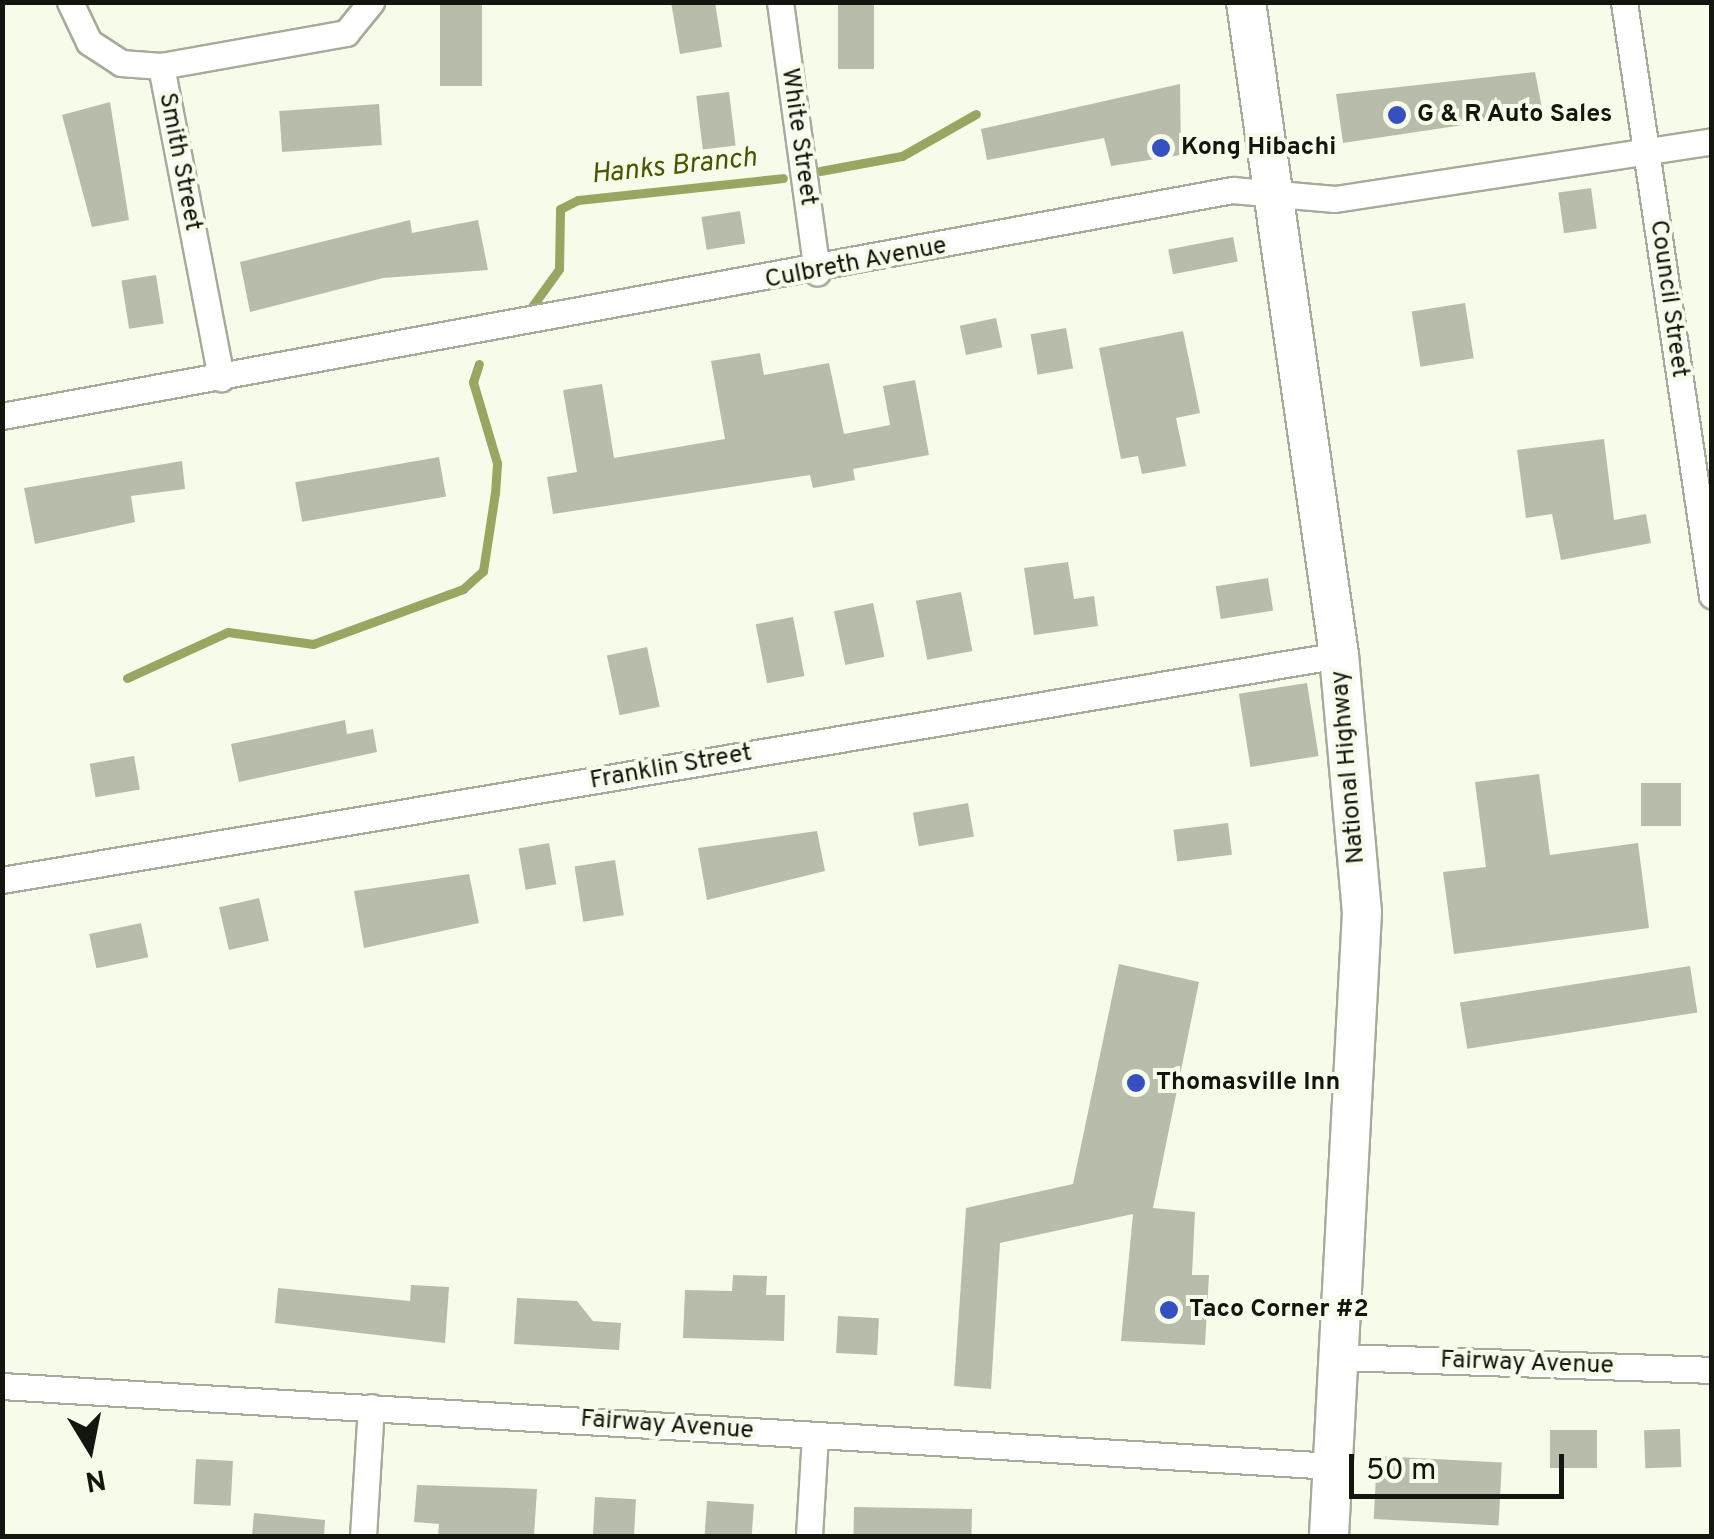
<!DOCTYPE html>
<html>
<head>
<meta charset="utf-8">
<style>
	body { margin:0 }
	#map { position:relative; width:1714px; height:1539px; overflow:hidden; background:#f7fbe9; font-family:Overpass,sans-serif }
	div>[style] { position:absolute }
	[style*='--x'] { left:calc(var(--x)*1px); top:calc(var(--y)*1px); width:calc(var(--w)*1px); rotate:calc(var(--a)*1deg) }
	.stream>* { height:9px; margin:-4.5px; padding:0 4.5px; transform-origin:4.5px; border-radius:4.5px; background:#98a661 }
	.building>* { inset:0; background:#b8bdab; transform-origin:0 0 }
	.roads { filter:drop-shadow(2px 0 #a7ab9a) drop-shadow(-2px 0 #a7ab9a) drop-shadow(0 2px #a7ab9a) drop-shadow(0 -2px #a7ab9a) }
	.street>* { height:25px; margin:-12.5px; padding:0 12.5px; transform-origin:12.5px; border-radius:12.5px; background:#fff }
	.secondary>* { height:38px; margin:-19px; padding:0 19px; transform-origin:19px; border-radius:19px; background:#fff }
	.dots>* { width:28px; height:28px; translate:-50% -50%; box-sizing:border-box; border:5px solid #f7fbe9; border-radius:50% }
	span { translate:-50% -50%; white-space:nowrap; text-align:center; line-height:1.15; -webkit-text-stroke:8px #f7fbe9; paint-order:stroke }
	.poi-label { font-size:25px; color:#13150f; font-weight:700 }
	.left { translate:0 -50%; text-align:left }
	.street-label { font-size:25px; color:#13150f }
	.water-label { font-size:28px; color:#495500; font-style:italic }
	.frame { position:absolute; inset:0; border:5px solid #13150f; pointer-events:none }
	.north { position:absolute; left:40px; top:1399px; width:100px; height:100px; -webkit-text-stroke:8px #f7fbe9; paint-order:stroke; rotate:170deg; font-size:28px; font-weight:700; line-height:40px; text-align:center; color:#13150f }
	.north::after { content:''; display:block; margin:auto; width:35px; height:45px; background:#13150f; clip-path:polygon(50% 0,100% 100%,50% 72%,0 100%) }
	.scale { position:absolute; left:1349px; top:1454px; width:215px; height:45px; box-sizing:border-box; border:5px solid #13150f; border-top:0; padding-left:12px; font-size:30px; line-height:35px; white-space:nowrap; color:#13150f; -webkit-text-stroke:8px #f7fbe9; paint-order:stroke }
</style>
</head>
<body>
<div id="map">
	<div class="stream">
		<div style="--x:820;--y:171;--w:83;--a:-10.4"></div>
		<div style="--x:902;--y:156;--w:85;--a:-29.6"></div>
		<div style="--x:531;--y:308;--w:48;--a:-54.3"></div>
		<div style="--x:559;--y:269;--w:60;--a:-89"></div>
		<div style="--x:560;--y:209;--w:20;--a:-27"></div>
		<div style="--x:578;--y:200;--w:206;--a:-6.1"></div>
		<div style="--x:127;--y:678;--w:111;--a:-24.5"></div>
		<div style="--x:228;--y:632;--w:86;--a:8"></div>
		<div style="--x:313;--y:644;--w:160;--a:-20.1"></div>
		<div style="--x:463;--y:589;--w:27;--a:-42"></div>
		<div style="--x:483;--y:571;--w:79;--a:-81.3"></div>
		<div style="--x:495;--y:493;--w:30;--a:-86"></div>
		<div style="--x:497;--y:463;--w:84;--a:-106.5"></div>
		<div style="--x:473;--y:382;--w:19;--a:-72"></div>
	</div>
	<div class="building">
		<div style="left:440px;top:2px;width:42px;height:84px"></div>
		<div style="clip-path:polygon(671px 2px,715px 2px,722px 47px,680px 54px)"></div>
		<div style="left:838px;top:2px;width:36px;height:67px"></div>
		<div style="clip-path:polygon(1535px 72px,1543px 113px,1343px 143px,1336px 94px)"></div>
		<div style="clip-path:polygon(1180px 84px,1181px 155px,1111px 166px,1104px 138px,987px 160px,981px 129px)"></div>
		<div style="left:729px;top:92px;width:54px;height:33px;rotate:83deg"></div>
		<div style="clip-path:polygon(110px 102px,129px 220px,92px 227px,62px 115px)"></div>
		<div style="left:379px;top:104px;width:41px;height:100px;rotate:86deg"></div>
		<div style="left:1591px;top:188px;width:41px;height:33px;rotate:82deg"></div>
		<div style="left:740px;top:211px;width:33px;height:39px;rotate:81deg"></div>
		<div style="clip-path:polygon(410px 220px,412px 233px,478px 220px,488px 270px,383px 278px,250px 312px,240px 262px)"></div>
		<div style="left:1233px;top:237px;width:25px;height:66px;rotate:79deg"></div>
		<div style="left:156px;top:275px;width:49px;height:35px;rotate:81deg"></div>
		<div style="left:1465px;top:303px;width:56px;height:54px;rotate:81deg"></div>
		<div style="left:996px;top:318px;width:30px;height:37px;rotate:78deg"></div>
		<div style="left:1066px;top:328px;width:41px;height:36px;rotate:80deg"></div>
		<div style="clip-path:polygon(1183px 331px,1200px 413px,1176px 418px,1186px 466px,1142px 474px,1138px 456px,1121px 459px,1099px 348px)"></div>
		<div style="clip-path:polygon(760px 353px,764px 375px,829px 363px,844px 434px,890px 425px,883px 386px,915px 380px,929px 455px,853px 469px,855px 480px,813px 488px,810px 475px,553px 514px,547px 477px,577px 472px,563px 390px,602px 384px,614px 458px,725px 439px,711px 361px)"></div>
		<div style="clip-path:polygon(1604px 439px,1614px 520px,1646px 514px,1651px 543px,1561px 560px,1552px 514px,1526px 518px,1517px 450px)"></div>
		<div style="left:439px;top:457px;width:40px;height:146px;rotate:80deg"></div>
		<div style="clip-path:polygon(182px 461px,185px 489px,131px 496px,135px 522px,35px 544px,24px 488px)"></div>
		<div style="clip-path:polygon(1068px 562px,1074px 599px,1094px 596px,1098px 626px,1034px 635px,1024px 568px)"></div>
		<div style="left:1268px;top:578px;width:33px;height:53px;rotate:81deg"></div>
		<div style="left:961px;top:592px;width:60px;height:46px;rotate:79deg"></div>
		<div style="left:873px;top:603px;width:55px;height:40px;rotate:78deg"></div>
		<div style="left:793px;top:617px;width:60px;height:38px;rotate:79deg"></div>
		<div style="left:647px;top:647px;width:61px;height:41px;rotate:78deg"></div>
		<div style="left:1307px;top:683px;width:74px;height:69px;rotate:81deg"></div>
		<div style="clip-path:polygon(345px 720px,347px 734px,373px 729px,377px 752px,239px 782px,231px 744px)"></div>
		<div style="left:134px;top:756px;width:34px;height:45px;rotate:80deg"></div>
		<div style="clip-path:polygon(1539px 774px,1550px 855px,1638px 843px,1649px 928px,1454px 954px,1443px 872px,1486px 867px,1475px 782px)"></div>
		<div style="left:1641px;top:783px;width:40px;height:43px"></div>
		<div style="left:968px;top:803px;width:34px;height:56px;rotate:80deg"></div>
		<div style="left:1228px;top:823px;width:32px;height:55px;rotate:83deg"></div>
		<div style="clip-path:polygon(817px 831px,825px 871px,707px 900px,698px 848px)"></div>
		<div style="left:549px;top:843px;width:42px;height:31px;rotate:80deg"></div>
		<div style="left:615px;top:860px;width:56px;height:41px;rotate:81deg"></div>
		<div style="clip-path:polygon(469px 874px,479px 923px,364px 948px,354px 891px)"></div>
		<div style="left:259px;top:898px;width:44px;height:41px;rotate:77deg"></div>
		<div style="left:141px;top:923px;width:35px;height:53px;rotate:78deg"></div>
		<div style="clip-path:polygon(1119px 964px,1199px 982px,1153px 1208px,1195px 1212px,1192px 1275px,1209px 1275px,1205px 1345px,1121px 1341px,1133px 1214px,1000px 1243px,991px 1389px,954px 1386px,966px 1208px,1073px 1184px)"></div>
		<div style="left:1690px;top:966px;width:47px;height:233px;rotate:81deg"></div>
		<div style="clip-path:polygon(733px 1275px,767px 1276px,766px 1295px,785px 1295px,784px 1341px,683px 1338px,685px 1290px,732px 1291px)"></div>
		<div style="clip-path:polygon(411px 1285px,449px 1287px,445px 1343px,275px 1323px,278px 1288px,410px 1301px)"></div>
		<div style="clip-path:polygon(517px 1298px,577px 1301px,593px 1321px,621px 1323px,619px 1350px,514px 1344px)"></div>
		<div style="left:838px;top:1316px;width:41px;height:37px;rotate:3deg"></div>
		<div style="left:1680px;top:1429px;width:38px;height:36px;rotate:88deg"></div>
		<div style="left:1550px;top:1430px;width:47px;height:38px"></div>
		<div style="left:1377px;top:1456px;width:125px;height:63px;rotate:3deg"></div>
		<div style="left:196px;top:1459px;width:37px;height:45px;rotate:3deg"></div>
		<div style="clip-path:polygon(417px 1485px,537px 1489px,534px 1536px,438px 1536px,439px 1524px,414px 1522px)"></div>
		<div style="left:595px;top:1497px;width:41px;height:39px;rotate:3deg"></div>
		<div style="left:707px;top:1501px;width:47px;height:35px;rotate:4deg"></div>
		<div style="left:854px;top:1507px;width:118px;height:29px;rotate:1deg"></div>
		<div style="clip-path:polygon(254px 1513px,325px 1520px,324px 1536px,252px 1536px)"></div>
	</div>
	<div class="roads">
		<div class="street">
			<div style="--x:70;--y:2;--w:44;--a:64.6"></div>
			<div style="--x:89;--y:42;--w:38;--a:33"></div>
			<div style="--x:121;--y:63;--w:40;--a:4.3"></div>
			<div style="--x:161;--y:66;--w:188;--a:-10.1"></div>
			<div style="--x:346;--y:33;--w:40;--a:-51"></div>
			<div style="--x:780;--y:2;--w:273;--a:82.2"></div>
			<div style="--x:1624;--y:2;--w:600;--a:81.57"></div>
			<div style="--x:161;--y:66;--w:318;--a:79.1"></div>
			<div style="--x:2;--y:416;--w:1251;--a:-10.41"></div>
			<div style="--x:1232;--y:190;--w:103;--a:5"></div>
			<div style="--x:1335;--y:199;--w:381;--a:-8.7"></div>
			<div style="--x:2;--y:880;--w:1356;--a:-9.55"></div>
			<div style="--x:1342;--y:1357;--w:370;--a:2"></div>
			<div style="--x:2;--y:1386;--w:1332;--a:3.44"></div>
			<div style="--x:363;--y:1536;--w:129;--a:-86.5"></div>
			<div style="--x:809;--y:1536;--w:101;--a:-86.6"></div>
		</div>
		<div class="secondary">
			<div style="--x:1246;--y:2;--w:660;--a:81.89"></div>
			<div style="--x:1339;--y:655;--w:258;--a:84.9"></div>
			<div style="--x:1362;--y:912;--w:625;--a:93.03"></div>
		</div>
	</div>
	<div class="dots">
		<div style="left:1397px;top:115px;background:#3650c2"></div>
		<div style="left:1161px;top:148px;background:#3650c2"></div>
		<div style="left:1136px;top:1083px;background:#3650c2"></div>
		<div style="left:1169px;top:1310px;background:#3650c2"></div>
	</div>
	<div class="poi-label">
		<span class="left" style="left:1417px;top:115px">G &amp; R Auto Sales</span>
		<span class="left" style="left:1181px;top:148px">Kong Hibachi</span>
		<span class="left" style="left:1156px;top:1083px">Thomasville Inn</span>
		<span class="left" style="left:1189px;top:1310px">Taco Corner #2</span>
	</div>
	<div class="street-label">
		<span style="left:798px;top:137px;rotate:82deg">White Street</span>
		<span style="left:179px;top:162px;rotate:79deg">Smith Street</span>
		<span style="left:856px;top:264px;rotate:-11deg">Culbreth Avenue</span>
		<span style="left:1668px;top:299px;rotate:82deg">Council Street</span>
		<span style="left:1349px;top:767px;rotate:-95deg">National Highway</span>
		<span style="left:671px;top:768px;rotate:-10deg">Franklin Street</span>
		<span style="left:1527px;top:1364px;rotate:2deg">Fairway Avenue</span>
		<span style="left:667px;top:1426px;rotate:4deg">Fairway Avenue</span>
	</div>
	<div class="water-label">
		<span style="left:674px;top:167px;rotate:-6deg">Hanks Branch</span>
	</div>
	<div class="frame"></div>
	<div class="north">N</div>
	<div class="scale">50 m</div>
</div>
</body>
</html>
